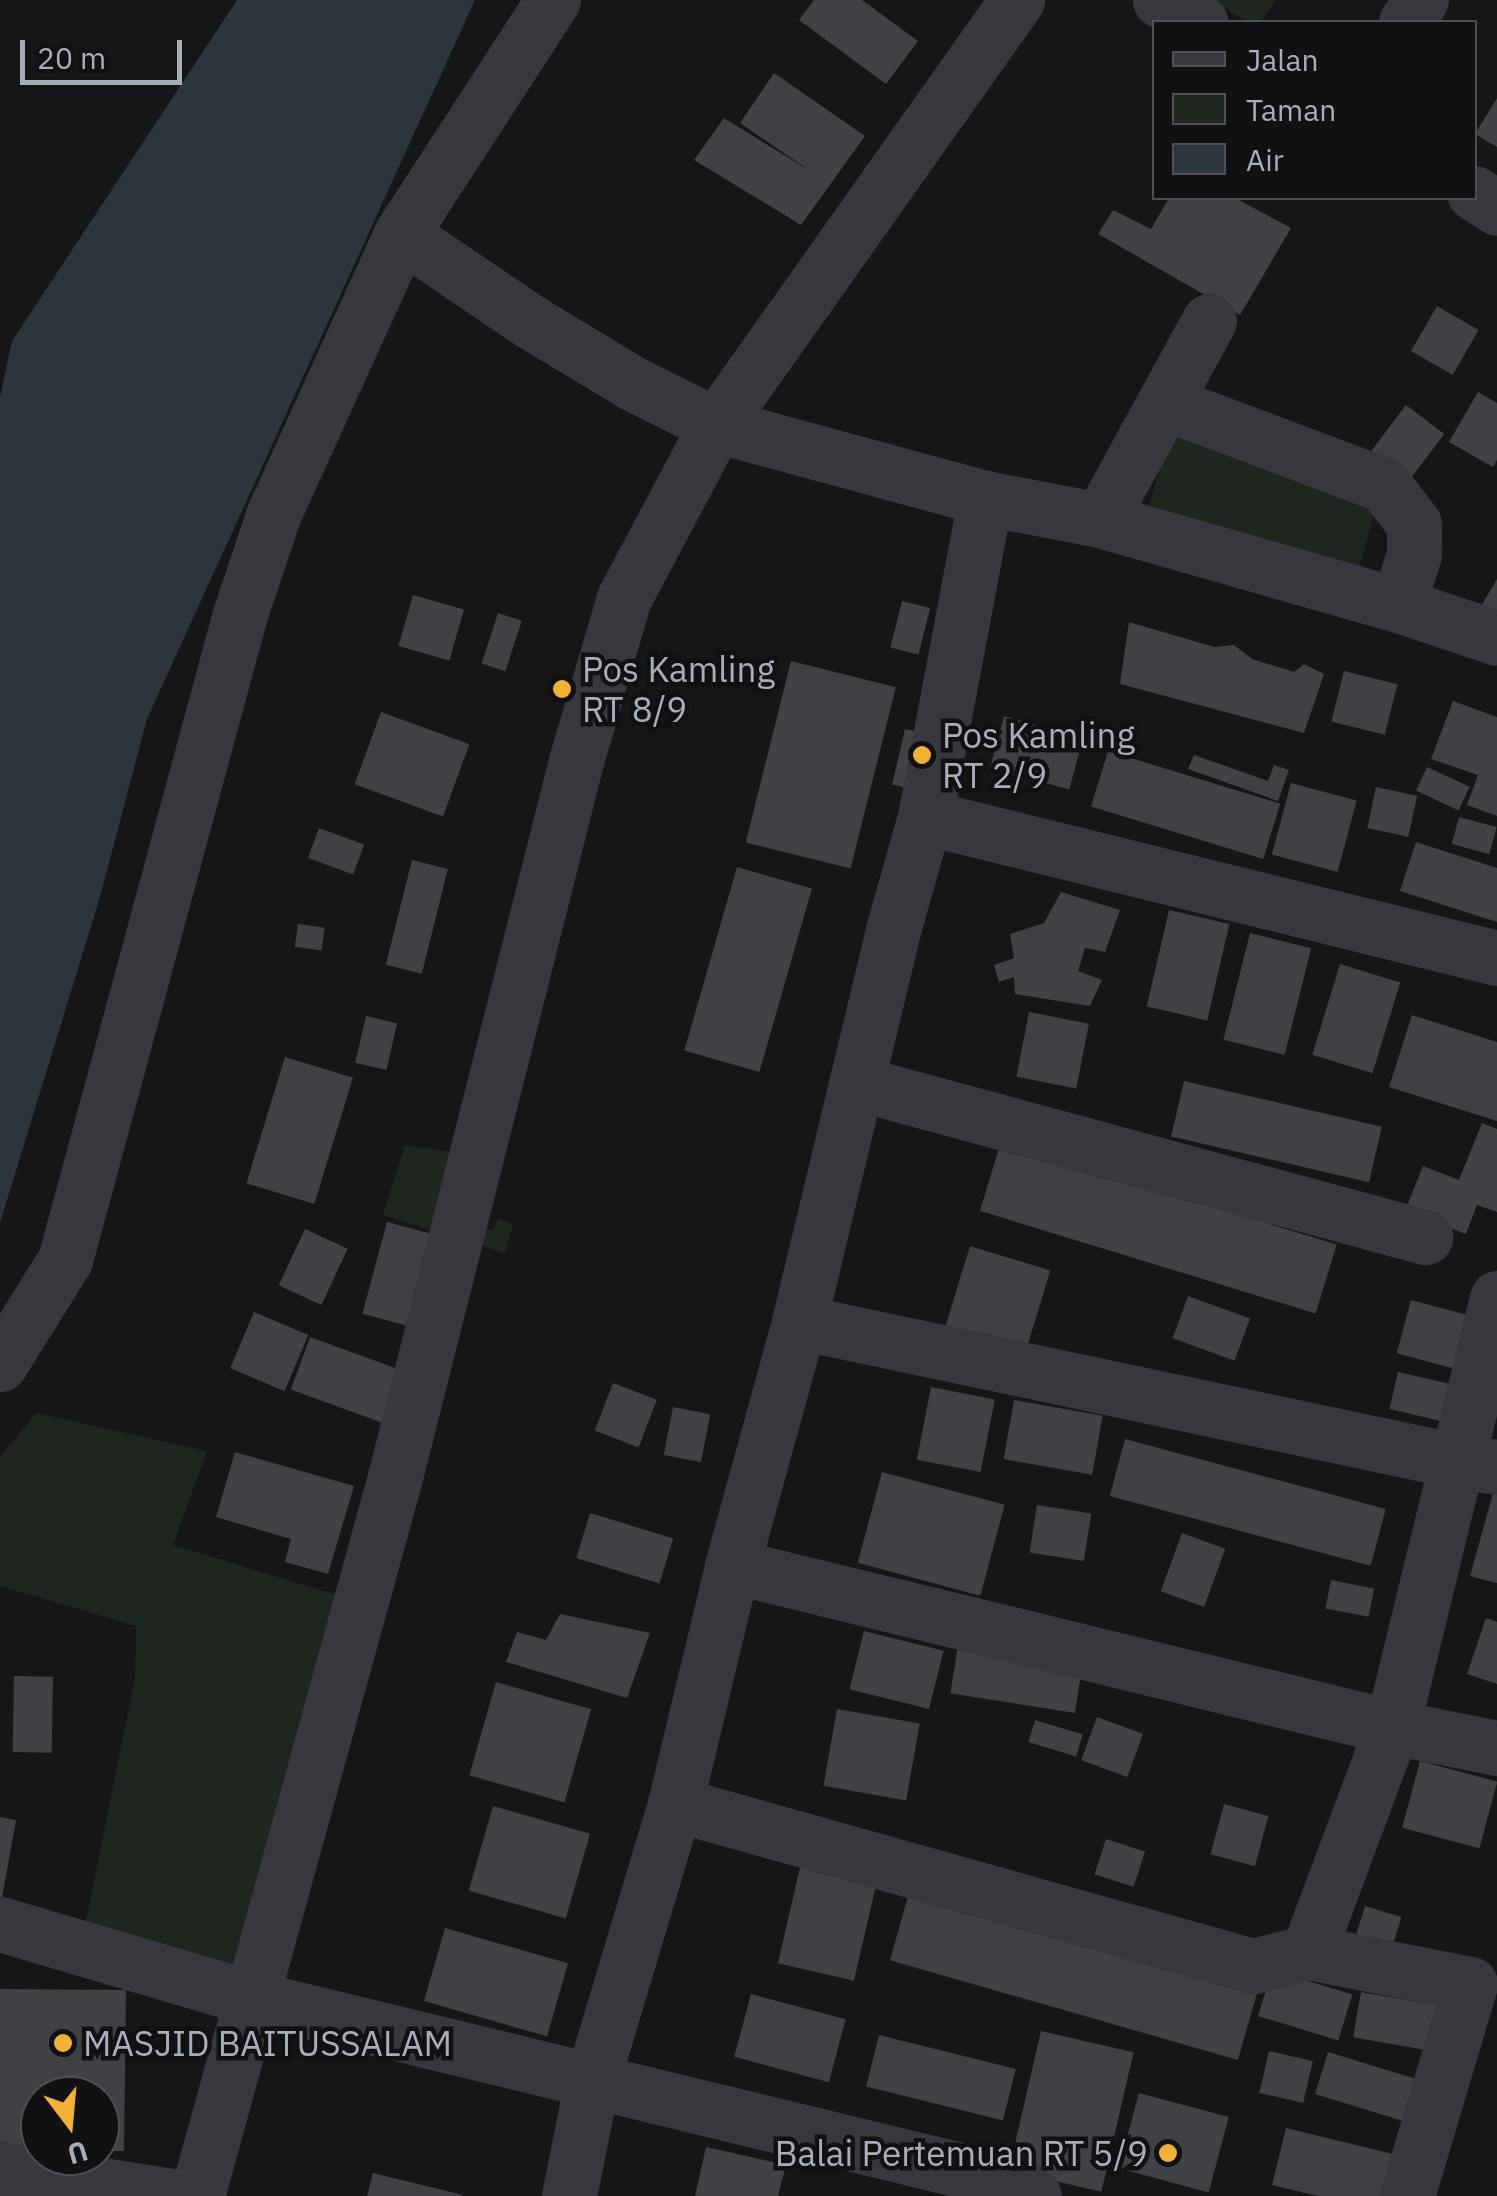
<!DOCTYPE html>
<html>
<head>
<meta charset="utf-8">
<style>
	body { margin:0 }
	#map { position:relative; width:1497px; height:2196px; overflow:hidden; background:#161618; font-family:"IBM Plex Sans",sans-serif }
	div>[style] { position:absolute }
	[style*='--x'] { left:calc(var(--x)*1px); top:calc(var(--y)*1px); width:calc(var(--w)*1px); rotate:calc(var(--a)*1deg) }
	.green>* { inset:0; background:#1e261f; transform-origin:0 0 }
	.water>* { inset:0; background:#2c353c }
	.building>* { inset:0; background:#404145; transform-origin:0 0 }
	.minor>* { height:55px; margin:-27.5px; padding:0 27.5px; transform-origin:27.5px; border-radius:27.5px; background:#37383d }
	.dots>* { width:28px; height:28px; translate:-50% -50%; box-sizing:border-box; border:5px solid #111113; border-radius:50% }
	span { translate:-50% -50%; white-space:nowrap; text-align:center; line-height:1.15; -webkit-text-stroke:9px #111113; paint-order:stroke }
	.poi-label { font-size:35px; color:#a8adb8 }
	.left { translate:0 -50%; text-align:left }
	.right { translate:-100% -50%; text-align:right }
	.legend { position:absolute; left:1152px; top:20px; width:325px; height:180px; box-sizing:border-box; background:#111113; border:2px solid #4d4f55; margin:0; padding:12px 18px; list-style:none; font-size:30px; color:#a8adb8 }
	.legend li { display:flex; align-items:center; gap:20px; height:50px }
	.legend b { width:50px; border:2px solid #4d4f55 }
	.north { position:absolute; left:20px; top:2076px; width:100px; height:100px; box-sizing:border-box; background:#111113; border:2px solid #4d4f55; border-radius:50%; rotate:164deg; font-size:28px; font-weight:700; line-height:40px; text-align:center; color:#a8adb8 }
	.north::after { content:''; display:block; margin:auto; width:35px; height:45px; background:#f2b134; clip-path:polygon(50% 0,100% 100%,50% 72%,0 100%) }
	.scale { position:absolute; left:20px; top:40px; width:162px; height:45px; box-sizing:border-box; border:5px solid #a8adb8; border-top:0; padding-left:12px; font-size:30px; line-height:35px; white-space:nowrap; color:#a8adb8; -webkit-text-stroke:8px #111113; paint-order:stroke }
</style>
</head>
<body>
<div id="map">
	<div class="green">
		<div style="clip-path:polygon(1209px 0,1276px 0,1260px 22px,1249px 22px)"></div>
		<div style="left:1171px;top:429px;width:219px;height:85px;rotate:16deg"></div>
		<div style="clip-path:polygon(405px 1145px,470px 1155px,480px 1229px,493px 1230px,498px 1218px,513px 1225px,505px 1253px,383px 1215px)"></div>
		<div style="clip-path:polygon(36px 1413px,207px 1451px,173px 1545px,356px 1601px,248px 2005px,82px 1941px,135px 1679px,136px 1626px,0 1586px,0 1457px)"></div>
	</div>
	<div class="water">
		<div style="clip-path:polygon(237px 0,475px 0,147px 719px,100px 897px,0 1223px,0 397px,12px 341px)"></div>
	</div>
	<div class="building">
		<div style="clip-path:polygon(814px 0,862px 0,918px 41px,886px 84px,799px 20px)"></div>
		<div style="clip-path:polygon(774px 73px,865px 136px,801px 225px,694px 160px,724px 118px,810px 171px,740px 123px)"></div>
		<div style="clip-path:polygon(1497px 98px,1497px 147px,1475px 134px)"></div>
		<div style="clip-path:polygon(1169px 198px,1235px 198px,1291px 228px,1240px 315px,1098px 234px,1113px 210px,1151px 229px)"></div>
		<div style="left:1437px;top:306px;width:48px;height:52px;rotate:30deg"></div>
		<div style="clip-path:polygon(1478px 392px,1497px 403px,1497px 460px,1493px 467px,1449px 442px)"></div>
		<div style="left:1406px;top:405px;width:48px;height:61px;rotate:37deg"></div>
		<div style="clip-path:polygon(1497px 579px,1497px 631px,1471px 623px)"></div>
		<div style="left:413px;top:595px;width:53px;height:53px;rotate:16deg"></div>
		<div style="left:902px;top:601px;width:29px;height:48px;rotate:14deg"></div>
		<div style="left:498px;top:613px;width:25px;height:53px;rotate:18deg"></div>
		<div style="clip-path:polygon(1129px 622px,1214px 647px,1234px 645px,1252px 659px,1294px 672px,1304px 664px,1324px 674px,1304px 733px,1120px 684px)"></div>
		<div style="left:791px;top:661px;width:108px;height:187px;rotate:14deg"></div>
		<div style="left:1344px;top:671px;width:55px;height:52px;rotate:14deg"></div>
		<div style="clip-path:polygon(1453px 701px,1497px 717px,1497px 816px,1467px 805px,1478px 775px,1431px 759px)"></div>
		<div style="left:381px;top:712px;width:94px;height:77px;rotate:20deg"></div>
		<div style="left:1004px;top:716px;width:82px;height:54px;rotate:15deg"></div>
		<div style="left:905px;top:729px;width:31px;height:57px;rotate:13deg"></div>
		<div style="left:1108px;top:751px;width:180px;height:58px;rotate:17deg"></div>
		<div style="clip-path:polygon(1194px 755px,1268px 781px,1274px 765px,1289px 770px,1278px 801px,1188px 769px)"></div>
		<div style="left:1427px;top:767px;width:47px;height:26px;rotate:25deg"></div>
		<div style="left:1291px;top:783px;width:68px;height:74px;rotate:15deg"></div>
		<div style="left:1376px;top:787px;width:42px;height:42px;rotate:12deg"></div>
		<div style="left:1459px;top:817px;width:39px;height:28px;rotate:15deg"></div>
		<div style="left:319px;top:828px;width:48px;height:32px;rotate:20deg"></div>
		<div style="clip-path:polygon(1416px 842px,1497px 868px,1497px 922px,1400px 891px)"></div>
		<div style="left:412px;top:860px;width:37px;height:108px;rotate:14deg"></div>
		<div style="left:737px;top:867px;width:78px;height:191px;rotate:16deg"></div>
		<div style="clip-path:polygon(1061px 892px,1120px 910px,1105px 952px,1085px 948px,1078px 971px,1102px 980px,1090px 1006px,1015px 994px,1014px 977px,999px 982px,994px 965px,1014px 958px,1010px 934px,1044px 923px)"></div>
		<div style="left:1169px;top:910px;width:62px;height:99px;rotate:13deg"></div>
		<div style="left:298px;top:924px;width:27px;height:23px;rotate:8deg"></div>
		<div style="left:1250px;top:933px;width:63px;height:110px;rotate:14deg"></div>
		<div style="left:1340px;top:964px;width:63px;height:95px;rotate:17deg"></div>
		<div style="left:1029px;top:1012px;width:61px;height:66px;rotate:11deg"></div>
		<div style="clip-path:polygon(1412px 1015px,1497px 1042px,1497px 1121px,1389px 1087px)"></div>
		<div style="left:366px;top:1016px;width:32px;height:48px;rotate:13deg"></div>
		<div style="left:285px;top:1057px;width:71px;height:132px;rotate:17deg"></div>
		<div style="left:1184px;top:1081px;width:203px;height:57px;rotate:13deg"></div>
		<div style="clip-path:polygon(1482px 1123px,1497px 1129px,1497px 1212px,1477px 1205px,1466px 1234px,1405px 1211px,1423px 1166px,1459px 1180px)"></div>
		<div style="left:1001px;top:1142px;width:351px;height:72px;rotate:17deg"></div>
		<div style="left:387px;top:1222px;width:67px;height:95px;rotate:15deg"></div>
		<div style="left:305px;top:1229px;width:47px;height:62px;rotate:25deg"></div>
		<div style="left:970px;top:1246px;width:84px;height:84px;rotate:17deg"></div>
		<div style="left:1188px;top:1296px;width:66px;height:45px;rotate:20deg"></div>
		<div style="left:1411px;top:1300px;width:61px;height:55px;rotate:15deg"></div>
		<div style="left:254px;top:1312px;width:59px;height:61px;rotate:23deg"></div>
		<div style="left:310px;top:1337px;width:114px;height:56px;rotate:20deg"></div>
		<div style="left:1398px;top:1372px;width:65px;height:38px;rotate:13deg"></div>
		<div style="left:613px;top:1383px;width:47px;height:51px;rotate:21deg"></div>
		<div style="left:931px;top:1387px;width:65px;height:74px;rotate:11deg"></div>
		<div style="left:1014px;top:1400px;width:90px;height:60px;rotate:10deg"></div>
		<div style="left:673px;top:1407px;width:38px;height:49px;rotate:11deg"></div>
		<div style="left:1125px;top:1439px;width:270px;height:59px;rotate:15deg"></div>
		<div style="clip-path:polygon(235px 1452px,354px 1486px,328px 1574px,285px 1562px,291px 1539px,216px 1517px)"></div>
		<div style="left:882px;top:1472px;width:127px;height:94px;rotate:15deg"></div>
		<div style="clip-path:polygon(1497px 1479px,1497px 1583px,1470px 1576px)"></div>
		<div style="left:1037px;top:1505px;width:55px;height:48px;rotate:9deg"></div>
		<div style="left:590px;top:1513px;width:87px;height:47px;rotate:17deg"></div>
		<div style="left:1182px;top:1533px;width:46px;height:62px;rotate:20deg"></div>
		<div style="left:1331px;top:1580px;width:44px;height:29px;rotate:11deg"></div>
		<div style="clip-path:polygon(560px 1614px,650px 1633px,627px 1698px,506px 1662px,517px 1632px,546px 1640px)"></div>
		<div style="clip-path:polygon(1486px 1618px,1497px 1622px,1497px 1684px,1467px 1674px)"></div>
		<div style="left:864px;top:1631px;width:82px;height:60px;rotate:14deg"></div>
		<div style="left:959px;top:1639px;width:126px;height:55px;rotate:9deg"></div>
		<div style="left:14px;top:1676px;width:39px;height:76px;rotate:1deg"></div>
		<div style="left:496px;top:1682px;width:99px;height:97px;rotate:16deg"></div>
		<div style="left:837px;top:1709px;width:84px;height:78px;rotate:10deg"></div>
		<div style="left:1097px;top:1717px;width:49px;height:46px;rotate:20deg"></div>
		<div style="left:1035px;top:1720px;width:50px;height:23px;rotate:17deg"></div>
		<div style="left:1420px;top:1761px;width:80px;height:69px;rotate:15deg"></div>
		<div style="left:1224px;top:1804px;width:46px;height:52px;rotate:15deg"></div>
		<div style="left:493px;top:1806px;width:101px;height:88px;rotate:16deg"></div>
		<div style="clip-path:polygon(0 1817px,16px 1820px,2px 1898px,0 1898px)"></div>
		<div style="left:1106px;top:1839px;width:41px;height:37px;rotate:18deg"></div>
		<div style="left:802px;top:1859px;width:78px;height:107px;rotate:13deg"></div>
		<div style="left:910px;top:1890px;width:362px;height:73px;rotate:16deg"></div>
		<div style="left:1365px;top:1906px;width:38px;height:43px;rotate:17deg"></div>
		<div style="left:445px;top:1928px;width:128px;height:76px;rotate:16deg"></div>
		<div style="left:1272px;top:1970px;width:84px;height:48px;rotate:17deg"></div>
		<div style="clip-path:polygon(0 1989px,126px 1990px,124px 2151px,100px 2151px,100px 2096px,40px 2096px,40px 2151px,0 2150px)"></div>
		<div style="left:1361px;top:1992px;width:88px;height:46px;rotate:10deg"></div>
		<div style="left:751px;top:1994px;width:98px;height:65px;rotate:15deg"></div>
		<div style="left:1041px;top:2031px;width:95px;height:143px;rotate:13deg"></div>
		<div style="left:879px;top:2035px;width:141px;height:53px;rotate:14deg"></div>
		<div style="left:1269px;top:2051px;width:45px;height:43px;rotate:13deg"></div>
		<div style="left:1328px;top:2052px;width:104px;height:44px;rotate:17deg"></div>
		<div style="left:1139px;top:2093px;width:93px;height:78px;rotate:15deg"></div>
		<div style="clip-path:polygon(1286px 2128px,1397px 2155px,1387px 2196px,1318px 2196px,1272px 2185px)"></div>
		<div style="clip-path:polygon(706px 2147px,786px 2165px,778px 2196px,695px 2196px)"></div>
		<div style="clip-path:polygon(373px 2173px,463px 2195px,462px 2196px,367px 2196px)"></div>
	</div>
	<div class="minor">
		<div style="--x:553;--y:0;--w:279;--a:123"></div>
		<div style="--x:401;--y:234;--w:157;--a:34.1"></div>
		<div style="--x:531;--y:322;--w:118;--a:31.1"></div>
		<div style="--x:632;--y:383;--w:94;--a:26.6"></div>
		<div style="--x:716;--y:425;--w:279;--a:15.2"></div>
		<div style="--x:985;--y:498;--w:117;--a:10.8"></div>
		<div style="--x:1100;--y:520;--w:310;--a:15.9"></div>
		<div style="--x:1398;--y:605;--w:104;--a:18.4"></div>
		<div style="--x:1160;--y:0;--w:46;--a:28.8"></div>
		<div style="--x:1406;--y:22;--w:27;--a:-56"></div>
		<div style="--x:1474;--y:193;--w:27;--a:33"></div>
		<div style="--x:1166;--y:403;--w:233;--a:20.6"></div>
		<div style="--x:1384;--y:485;--w:49;--a:52.4"></div>
		<div style="--x:1414;--y:524;--w:30;--a:90"></div>
		<div style="--x:1414;--y:554;--w:53;--a:107.4"></div>
		<div style="--x:1100;--y:520;--w:227;--a:-61.3"></div>
		<div style="--x:925;--y:817;--w:589;--a:13.85"></div>
		<div style="--x:857;--y:1083;--w:589;--a:15.17"></div>
		<div style="--x:799;--y:1322;--w:673;--a:11.93"></div>
		<div style="--x:1457;--y:1461;--w:168;--a:-76.2"></div>
		<div style="--x:0;--y:1364;--w:123;--a:-58"></div>
		<div style="--x:65;--y:1260;--w:669;--a:-74.84"></div>
		<div style="--x:240;--y:614;--w:107;--a:-71.4"></div>
		<div style="--x:274;--y:513;--w:307;--a:-65.5"></div>
		<div style="--x:732;--y:1566;--w:679;--a:13.71"></div>
		<div style="--x:1392;--y:1727;--w:107;--a:11.3"></div>
		<div style="--x:675;--y:1804;--w:600;--a:15.66"></div>
		<div style="--x:1253;--y:1966;--w:57;--a:-14.3"></div>
		<div style="--x:0;--y:1924;--w:263;--a:16.4"></div>
		<div style="--x:252;--y:1998;--w:788;--a:13.65"></div>
		<div style="--x:1018;--y:2184;--w:20;--a:37"></div>
		<div style="--x:0;--y:2169;--w:174;--a:8.9"></div>
		<div style="--x:197;--y:2196;--w:746;--a:-74.6"></div>
		<div style="--x:395;--y:1477;--w:739;--a:-75.81"></div>
		<div style="--x:576;--y:761;--w:170;--a:-73.6"></div>
		<div style="--x:624;--y:598;--w:196;--a:-62"></div>
		<div style="--x:716;--y:425;--w:521;--a:-54.69"></div>
		<div style="--x:569;--y:2196;--w:117;--a:-78.7"></div>
		<div style="--x:592;--y:2081;--w:289;--a:-73.3"></div>
		<div style="--x:675;--y:1804;--w:245;--a:-76.5"></div>
		<div style="--x:732;--y:1566;--w:253;--a:-74.6"></div>
		<div style="--x:799;--y:1322;--w:403;--a:-76.5"></div>
		<div style="--x:893;--y:930;--w:117;--a:-74.2"></div>
		<div style="--x:925;--y:817;--w:325;--a:-79.3"></div>
		<div style="--x:1407;--y:2196;--w:221;--a:-73.4"></div>
		<div style="--x:1470;--y:1984;--w:165;--a:-168.8"></div>
		<div style="--x:1308;--y:1952;--w:240;--a:-69.5"></div>
		<div style="--x:1392;--y:1727;--w:274;--a:-76.3"></div>
		<div style="--x:1457;--y:1461;--w:40;--a:8.5"></div>
	</div>
	<div class="dots">
		<div style="left:562px;top:689px;background:#f2b134"></div>
		<div style="left:922px;top:755px;background:#f2b134"></div>
		<div style="left:63px;top:2043px;background:#f2b134"></div>
		<div style="left:1168px;top:2153px;background:#f2b134"></div>
	</div>
	<div class="poi-label">
		<span class="left" style="left:582px;top:689px">Pos Kamling<br>RT 8/9</span>
		<span class="left" style="left:942px;top:755px">Pos Kamling<br>RT 2/9</span>
		<span class="left" style="left:83px;top:2043px">MASJID BAITUSSALAM</span>
		<span class="right" style="left:1148px;top:2153px">Balai Pertemuan RT 5/9</span>
	</div>
	<ul class="legend">
	<li><b style="height:12px;background:#37383d"></b>Jalan</li>
	<li><b style="height:28px;background:#1e261f"></b>Taman</li>
	<li><b style="height:28px;background:#2c353c"></b>Air</li>
	</ul>
	<div class="north">U</div>
	<div class="scale">20 m</div>
</div>
</body>
</html>
